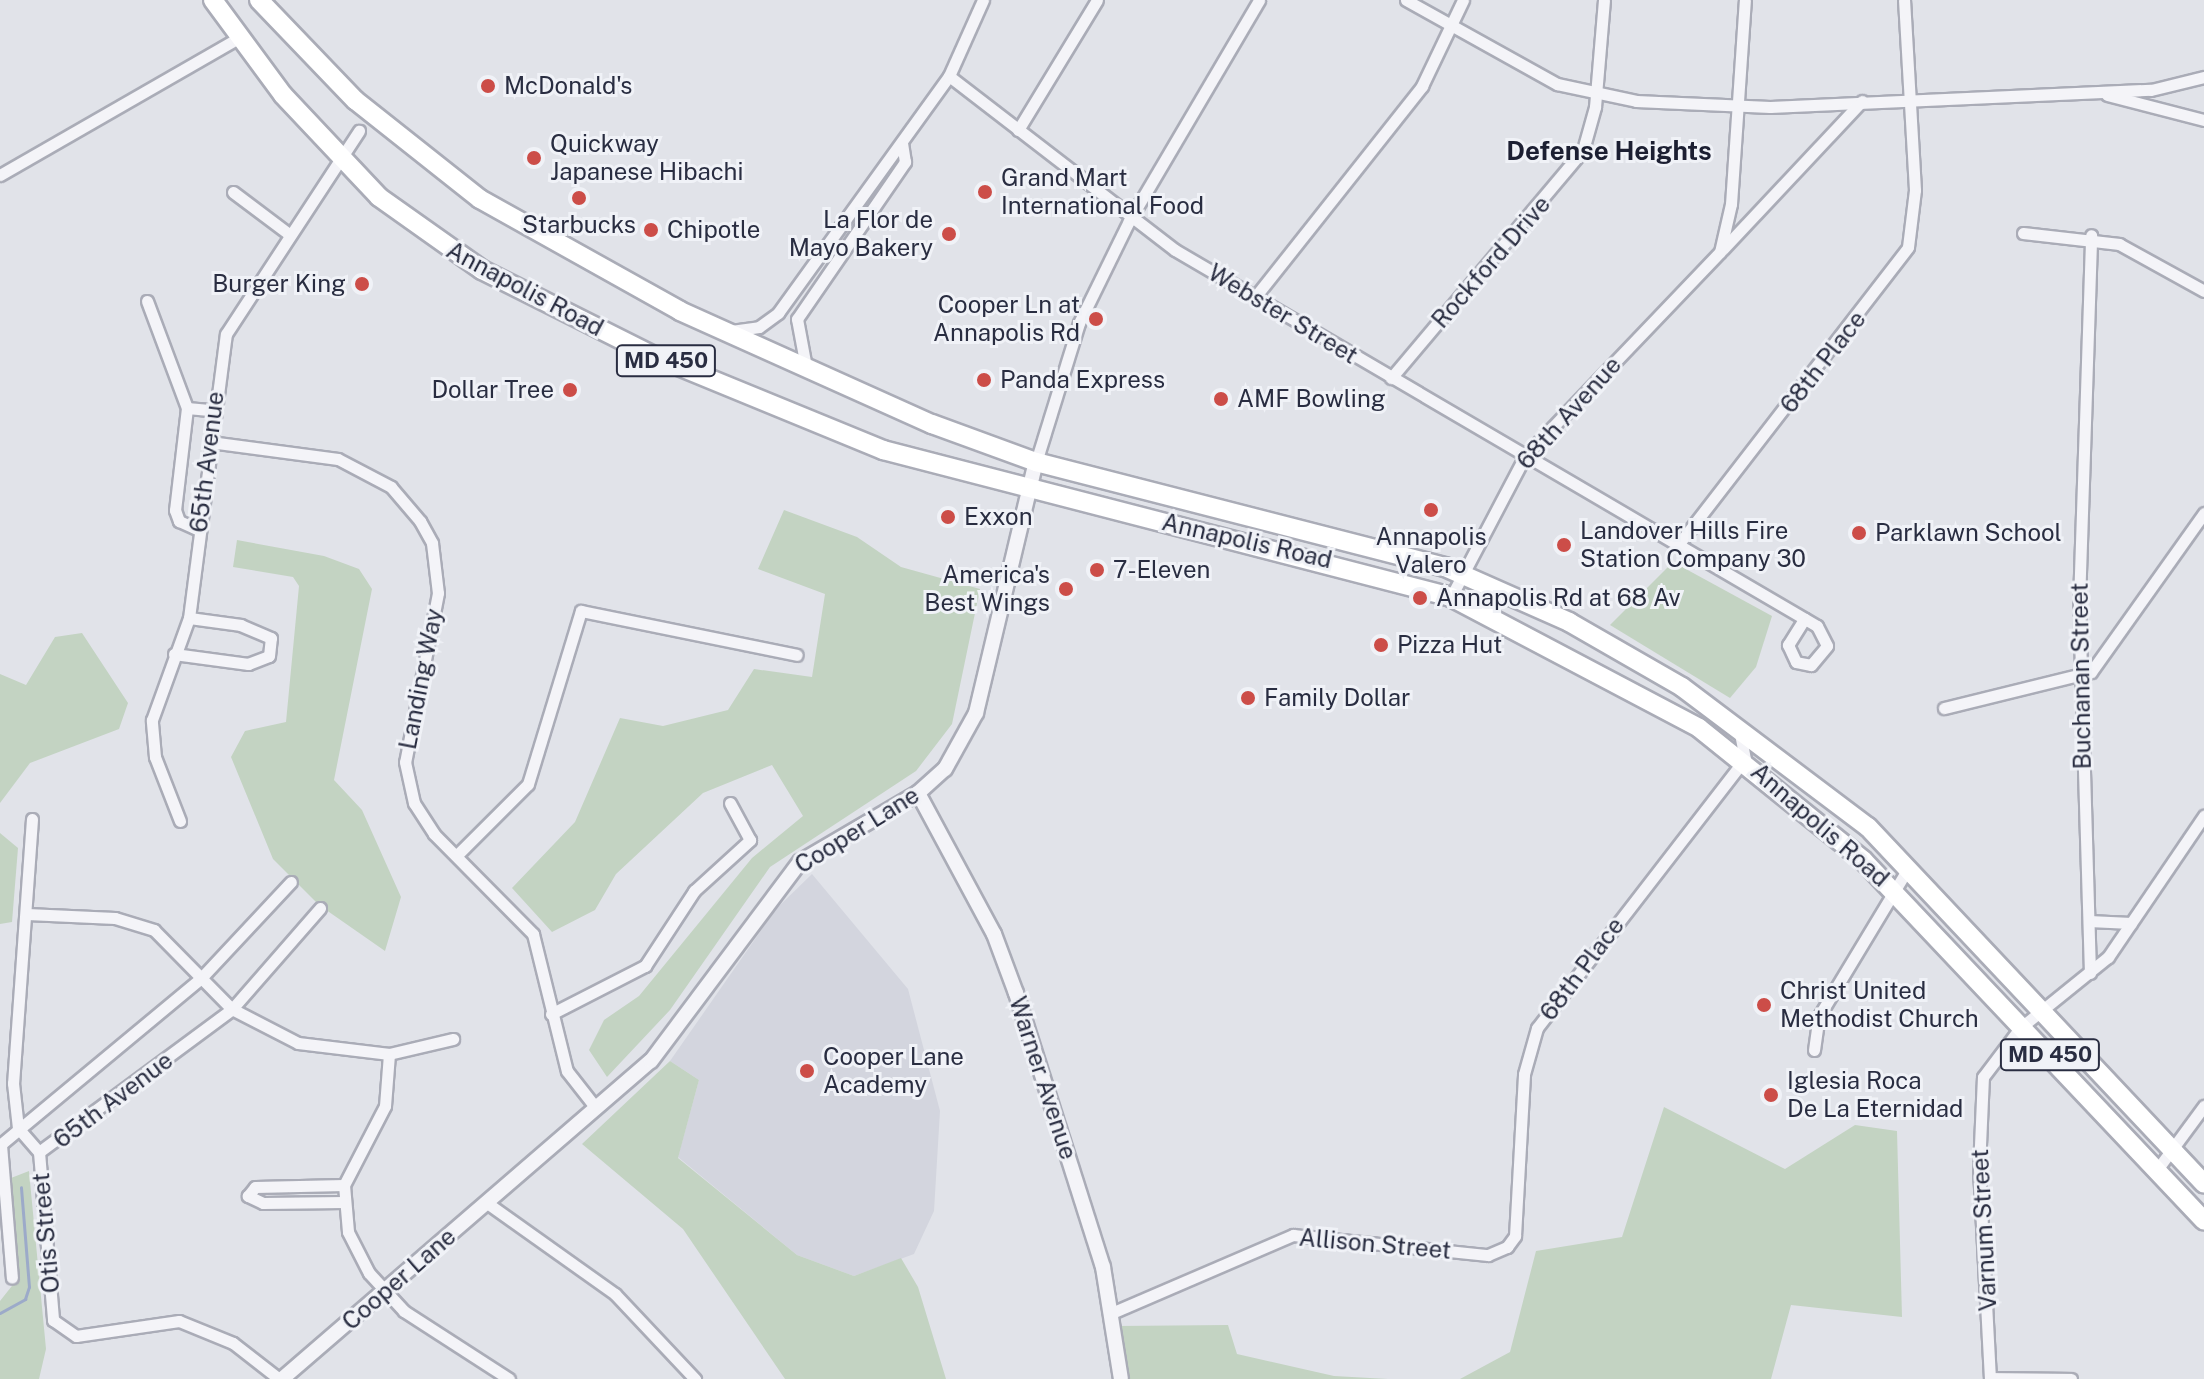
<!DOCTYPE html>
<html>
<head>
<meta charset="utf-8">
<style>
	body { margin:0 }
	#map { position:relative; width:2204px; height:1379px; overflow:hidden; background:#e1e3e9; font-family:"Public Sans",sans-serif }
	div>[style] { position:absolute }
	[style*='--x'] { left:calc(var(--x)*1px); top:calc(var(--y)*1px); width:calc(var(--w)*1px); rotate:calc(var(--a)*1deg) }
	.built>* { inset:0; background:#d3d5de }
	.green>* { inset:0; background:#c3d3c2 }
	.stream>* { height:3px; margin:-1.5px; padding:0 1.5px; transform-origin:1.5px; border-radius:1.5px; background:#9caac9 }
	.roads { filter:drop-shadow(2px 0 #aaacb7) drop-shadow(-2px 0 #aaacb7) drop-shadow(0 2px #aaacb7) drop-shadow(0 -2px #aaacb7) }
	.minor>* { height:11px; margin:-5.5px; padding:0 5.5px; transform-origin:5.5px; border-radius:5.5px; background:#f4f4f8 }
	.tertiary>* { height:14px; margin:-7px; padding:0 7px; transform-origin:7px; border-radius:7px; background:#f4f4f8 }
	.primary>* { height:18px; margin:-9px; padding:0 9px; transform-origin:9px; border-radius:9px; background:#fff }
	.dots>* { width:22px; height:22px; translate:-50% -50%; box-sizing:border-box; border:4px solid #f0f2f7; border-radius:50% }
	span { translate:-50% -50%; white-space:nowrap; text-align:center; line-height:1.15; -webkit-text-stroke:6px #f0f2f7; paint-order:stroke }
	.shield-label span { padding:2px 6px; background:#f0f2f7; border:2px solid; border-radius:6px; -webkit-text-stroke-width:0 }
	.shield-label { font-size:22px; color:#292d41; font-weight:700 }
	.poi-label { font-size:24px; color:#292d41 }
	.left { translate:0 -50%; text-align:left }
	.right { translate:-100% -50%; text-align:right }
	.street-label { font-size:24px; color:#292d41 }
	.neighbourhood-label { font-size:26px; color:#1c1f32; font-weight:700 }
</style>
</head>
<body>
<div id="map">
	<div class="built">
		<div style="clip-path:polygon(812px 874px,908px 989px,940px 1111px,934px 1211px,914px 1254px,854px 1276px,797px 1255px,678px 1157px,699px 1080px,670px 1061px,776px 909px)"></div>
	</div>
	<div class="green">
		<div style="clip-path:polygon(784px 510px,857px 537px,901px 567px,980px 589px,952px 724px,916px 771px,770px 867px,670px 1010px,607px 1077px,589px 1050px,604px 1020px,639px 996px,752px 858px,803px 816px,772px 765px,703px 793px,616px 874px,595px 910px,552px 932px,512px 888px,575px 822px,620px 718px,663px 726px,728px 710px,754px 669px,812px 677px,825px 594px,758px 569px)"></div>
		<div style="clip-path:polygon(237px 540px,324px 556px,359px 569px,372px 589px,334px 780px,362px 810px,401px 897px,385px 951px,319px 905px,273px 859px,231px 757px,245px 731px,286px 722px,299px 586px,293px 577px,233px 567px)"></div>
		<div style="clip-path:polygon(1673px 562px,1772px 616px,1756px 667px,1730px 698px,1610px 625px)"></div>
		<div style="clip-path:polygon(82px 633px,128px 703px,119px 729px,30px 763px,0 803px,0 674px,26px 685px,55px 637px)"></div>
		<div style="clip-path:polygon(0 833px,18px 848px,12px 922px,0 924px)"></div>
		<div style="clip-path:polygon(670px 1061px,699px 1080px,678px 1158px,797px 1255px,854px 1276px,901px 1258px,918px 1287px,946px 1379px,785px 1379px,683px 1229px,582px 1144px)"></div>
		<div style="clip-path:polygon(1664px 1107px,1785px 1169px,1855px 1125px,1897px 1131px,1902px 1317px,1791px 1305px,1771px 1379px,1460px 1379px,1510px 1352px,1536px 1251px,1622px 1237px)"></div>
		<div style="clip-path:polygon(29px 1171px,46px 1349px,39px 1379px,0 1379px,0 1301px,19px 1277px,11px 1178px)"></div>
		<div style="clip-path:polygon(1228px 1325px,1237px 1354px,1334px 1376px,1388px 1379px,1121px 1379px,1117px 1326px)"></div>
	</div>
	<div class="stream">
		<div style="--x:0;--y:1313;--w:29;--a:-29"></div>
		<div style="--x:25;--y:1299;--w:13;--a:-72"></div>
		<div style="--x:29;--y:1287;--w:100;--a:-94.6"></div>
	</div>
	<div class="roads">
		<div class="minor">
			<div style="--x:1406;--y:0;--w:173;--a:29.1"></div>
			<div style="--x:1557;--y:84;--w:81;--a:12.1"></div>
			<div style="--x:1636;--y:101;--w:134;--a:2.6"></div>
			<div style="--x:1770;--y:107;--w:381;--a:-2.6"></div>
			<div style="--x:2151;--y:90;--w:55;--a:-13.8"></div>
			<div style="--x:949;--y:76;--w:285;--a:37.6"></div>
			<div style="--x:1175;--y:250;--w:744;--a:30.36"></div>
			<div style="--x:1817;--y:626;--w:22;--a:63"></div>
			<div style="--x:1827;--y:646;--w:25;--a:130"></div>
			<div style="--x:1811;--y:665;--w:15;--a:-169"></div>
			<div style="--x:1796;--y:662;--w:19;--a:-115"></div>
			<div style="--x:1788;--y:645;--w:31;--a:-58"></div>
			<div style="--x:2107;--y:95;--w:100;--a:14.5"></div>
			<div style="--x:1018;--y:130;--w:152;--a:-58.7"></div>
			<div style="--x:0;--y:175;--w:275;--a:-29.9"></div>
			<div style="--x:233;--y:192;--w:71;--a:37"></div>
			<div style="--x:2023;--y:233;--w:97;--a:6.5"></div>
			<div style="--x:2119;--y:244;--w:97;--a:28.9"></div>
			<div style="--x:1723;--y:249;--w:203;--a:-46.8"></div>
			<div style="--x:1255;--y:297;--w:269;--a:-51.6"></div>
			<div style="--x:1422;--y:86;--w:95;--a:-64.5"></div>
			<div style="--x:147;--y:301;--w:114;--a:69.5"></div>
			<div style="--x:187;--y:408;--w:103;--a:96.7"></div>
			<div style="--x:175;--y:510;--w:12;--a:70"></div>
			<div style="--x:179;--y:521;--w:22;--a:24"></div>
			<div style="--x:731;--y:331;--w:28;--a:-8"></div>
			<div style="--x:759;--y:327;--w:24;--a:-36"></div>
			<div style="--x:778;--y:313;--w:292;--a:-54.2"></div>
			<div style="--x:949;--y:76;--w:83;--a:-65.9"></div>
			<div style="--x:806;--y:367;--w:49;--a:-100.6"></div>
			<div style="--x:797;--y:319;--w:191;--a:-55.5"></div>
			<div style="--x:905;--y:162;--w:19;--a:-99"></div>
			<div style="--x:1391;--y:378;--w:298;--a:-49.9"></div>
			<div style="--x:1583;--y:150;--w:45;--a:-74.4"></div>
			<div style="--x:1595;--y:107;--w:107;--a:-85.2"></div>
			<div style="--x:187;--y:408;--w:25;--a:5"></div>
			<div style="--x:210;--y:442;--w:129;--a:7.6"></div>
			<div style="--x:338;--y:459;--w:60;--a:27.8"></div>
			<div style="--x:391;--y:487;--w:45;--a:49.5"></div>
			<div style="--x:420;--y:521;--w:25;--a:61"></div>
			<div style="--x:432;--y:543;--w:50;--a:83.2"></div>
			<div style="--x:438;--y:593;--w:172;--a:101"></div>
			<div style="--x:405;--y:762;--w:42;--a:77.6"></div>
			<div style="--x:414;--y:803;--w:37;--a:57"></div>
			<div style="--x:434;--y:834;--w:141;--a:45.3"></div>
			<div style="--x:533;--y:934;--w:141;--a:76.1"></div>
			<div style="--x:567;--y:1071;--w:47;--a:51.9"></div>
			<div style="--x:1036;--y:462;--w:145;--a:-72.8"></div>
			<div style="--x:1079;--y:323;--w:114;--a:-63.9"></div>
			<div style="--x:1129;--y:221;--w:256;--a:-59.5"></div>
			<div style="--x:1678;--y:545;--w:376;--a:-52.3"></div>
			<div style="--x:1908;--y:247;--w:57;--a:-83"></div>
			<div style="--x:1915;--y:190;--w:190;--a:-93.3"></div>
			<div style="--x:1451;--y:597;--w:159;--a:-62.3"></div>
			<div style="--x:1525;--y:456;--w:282;--a:-46.3"></div>
			<div style="--x:1720;--y:252;--w:49;--a:-77.1"></div>
			<div style="--x:1731;--y:204;--w:204;--a:-86.1"></div>
			<div style="--x:174;--y:654;--w:75;--a:7.7"></div>
			<div style="--x:248;--y:664;--w:22;--a:-21"></div>
			<div style="--x:269;--y:656;--w:18;--a:-84"></div>
			<div style="--x:271;--y:638;--w:33;--a:-157"></div>
			<div style="--x:241;--y:625;--w:52;--a:-172.3"></div>
			<div style="--x:1944;--y:708;--w:151;--a:-13.8"></div>
			<div style="--x:2091;--y:672;--w:195;--a:-54.6"></div>
			<div style="--x:32;--y:819;--w:265;--a:94.1"></div>
			<div style="--x:13;--y:1083;--w:45;--a:83.7"></div>
			<div style="--x:18;--y:1128;--w:32;--a:49"></div>
			<div style="--x:39;--y:1152;--w:169;--a:85.2"></div>
			<div style="--x:53;--y:1320;--w:28;--a:35"></div>
			<div style="--x:76;--y:1336;--w:104;--a:-8.3"></div>
			<div style="--x:179;--y:1321;--w:58;--a:22.2"></div>
			<div style="--x:233;--y:1343;--w:58;--a:38"></div>
			<div style="--x:180;--y:821;--w:69;--a:-111.3"></div>
			<div style="--x:155;--y:757;--w:37;--a:-95"></div>
			<div style="--x:152;--y:720;--w:109;--a:-70.1"></div>
			<div style="--x:189;--y:618;--w:286;--a:-82.6"></div>
			<div style="--x:226;--y:334;--w:243;--a:-56.8"></div>
			<div style="--x:457;--y:855;--w:100;--a:-45"></div>
			<div style="--x:528;--y:784;--w:181;--a:-73"></div>
			<div style="--x:581;--y:611;--w:220;--a:11.5"></div>
			<div style="--x:27;--y:914;--w:88;--a:2.6"></div>
			<div style="--x:115;--y:918;--w:41;--a:17.1"></div>
			<div style="--x:154;--y:930;--w:111;--a:45.4"></div>
			<div style="--x:232;--y:1009;--w:74;--a:27.3"></div>
			<div style="--x:298;--y:1043;--w:92;--a:6.9"></div>
			<div style="--x:389;--y:1054;--w:66;--a:-13.2"></div>
			<div style="--x:2089;--y:921;--w:42;--a:2.7"></div>
			<div style="--x:2090;--y:973;--w:370;--a:-91.7"></div>
			<div style="--x:2079;--y:603;--w:368;--a:-88.1"></div>
			<div style="--x:551;--y:1014;--w:106;--a:-27.1"></div>
			<div style="--x:645;--y:966;--w:90;--a:-56.8"></div>
			<div style="--x:694;--y:891;--w:76;--a:-42.3"></div>
			<div style="--x:750;--y:840;--w:42;--a:-118.4"></div>
			<div style="--x:1814;--y:1050;--w:34;--a:-82"></div>
			<div style="--x:1819;--y:1016;--w:174;--a:-58.9"></div>
			<div style="--x:389;--y:1054;--w:52;--a:94.4"></div>
			<div style="--x:385;--y:1106;--w:89;--a:117.4"></div>
			<div style="--x:344;--y:1185;--w:47;--a:85.1"></div>
			<div style="--x:348;--y:1232;--w:46;--a:62.9"></div>
			<div style="--x:369;--y:1273;--w:52;--a:47.4"></div>
			<div style="--x:404;--y:1311;--w:125;--a:32.9"></div>
			<div style="--x:0;--y:1145;--w:263;--a:-39.7"></div>
			<div style="--x:202;--y:977;--w:130;--a:-46.9"></div>
			<div style="--x:1;--y:1145;--w:133;--a:85.3"></div>
			<div style="--x:39;--y:1152;--w:240;--a:-36.5"></div>
			<div style="--x:232;--y:1009;--w:134;--a:-48.9"></div>
			<div style="--x:2156;--y:1171;--w:81;--a:-53.6"></div>
			<div style="--x:344;--y:1202;--w:81;--a:179.3"></div>
			<div style="--x:263;--y:1203;--w:17;--a:-155"></div>
			<div style="--x:248;--y:1196;--w:11;--a:-52"></div>
			<div style="--x:255;--y:1187;--w:89;--a:-1.3"></div>
			<div style="--x:487;--y:1203;--w:157;--a:35.4"></div>
			<div style="--x:615;--y:1294;--w:117;--a:46.7"></div>
			<div style="--x:1114;--y:1312;--w:195;--a:-23.3"></div>
			<div style="--x:1293;--y:1235;--w:196;--a:5.9"></div>
			<div style="--x:1488;--y:1255;--w:21;--a:-23"></div>
			<div style="--x:1507;--y:1247;--w:14;--a:-54"></div>
			<div style="--x:1515;--y:1236;--w:162;--a:-86.8"></div>
			<div style="--x:1524;--y:1074;--w:48;--a:-74.2"></div>
			<div style="--x:1537;--y:1028;--w:340;--a:-52.3"></div>
			<div style="--x:1745;--y:759;--w:32;--a:-101"></div>
			<div style="--x:1990;--y:1378;--w:81;--a:0.7"></div>
			<div style="--x:1990;--y:1379;--w:211;--a:-93"></div>
			<div style="--x:1979;--y:1168;--w:91;--a:-87.5"></div>
			<div style="--x:1983;--y:1077;--w:61;--a:-52.9"></div>
			<div style="--x:2020;--y:1028;--w:113;--a:-38.9"></div>
			<div style="--x:2108;--y:957;--w:171;--a:-55.8"></div>
		</div>
		<div class="tertiary">
			<div style="--x:918;--y:793;--w:160;--a:61.7"></div>
			<div style="--x:994;--y:934;--w:63;--a:69.6"></div>
			<div style="--x:1016;--y:993;--w:287;--a:72.4"></div>
			<div style="--x:1103;--y:1267;--w:113;--a:80.9"></div>
			<div style="--x:282;--y:1379;--w:487;--a:-40.8"></div>
			<div style="--x:651;--y:1061;--w:249;--a:-53.2"></div>
			<div style="--x:800;--y:862;--w:137;--a:-30.3"></div>
			<div style="--x:918;--y:793;--w:36;--a:-42"></div>
			<div style="--x:945;--y:769;--w:64;--a:-61"></div>
			<div style="--x:976;--y:713;--w:258;--a:-76.6"></div>
		</div>
		<div class="primary">
			<div style="--x:213;--y:0;--w:118;--a:53.6"></div>
			<div style="--x:283;--y:95;--w:140;--a:46.7"></div>
			<div style="--x:379;--y:197;--w:126;--a:35.3"></div>
			<div style="--x:482;--y:270;--w:192;--a:26.6"></div>
			<div style="--x:654;--y:356;--w:248;--a:22.3"></div>
			<div style="--x:883;--y:450;--w:587;--a:14.51"></div>
			<div style="--x:1451;--y:597;--w:280;--a:27.8"></div>
			<div style="--x:1699;--y:728;--w:211;--a:38.8"></div>
			<div style="--x:1863;--y:860;--w:496;--a:46.6"></div>
			<div style="--x:259;--y:0;--w:139;--a:46.2"></div>
			<div style="--x:355;--y:100;--w:159;--a:38.4"></div>
			<div style="--x:480;--y:199;--w:229;--a:29.2"></div>
			<div style="--x:680;--y:311;--w:276;--a:24.2"></div>
			<div style="--x:932;--y:424;--w:111;--a:20.1"></div>
			<div style="--x:1036;--y:462;--w:422;--a:14.4"></div>
			<div style="--x:1445;--y:567;--w:136;--a:23.9"></div>
			<div style="--x:1569;--y:622;--w:130;--a:29.9"></div>
			<div style="--x:1682;--y:687;--w:233;--a:37"></div>
			<div style="--x:1868;--y:827;--w:490;--a:46.7"></div>
		</div>
	</div>
	<div class="dots">
		<div style="left:488px;top:86px;background:#cc4d48"></div>
		<div style="left:534px;top:158px;background:#cc4d48"></div>
		<div style="left:985px;top:192px;background:#cc4d48"></div>
		<div style="left:579px;top:198px;background:#cc4d48"></div>
		<div style="left:651px;top:230px;background:#cc4d48"></div>
		<div style="left:949px;top:234px;background:#cc4d48"></div>
		<div style="left:362px;top:284px;background:#cc4d48"></div>
		<div style="left:1096px;top:319px;background:#cc4d48"></div>
		<div style="left:984px;top:380px;background:#cc4d48"></div>
		<div style="left:570px;top:390px;background:#cc4d48"></div>
		<div style="left:1221px;top:399px;background:#cc4d48"></div>
		<div style="left:1431px;top:510px;background:#cc4d48"></div>
		<div style="left:948px;top:517px;background:#cc4d48"></div>
		<div style="left:1859px;top:533px;background:#cc4d48"></div>
		<div style="left:1564px;top:545px;background:#cc4d48"></div>
		<div style="left:1097px;top:570px;background:#cc4d48"></div>
		<div style="left:1066px;top:589px;background:#cc4d48"></div>
		<div style="left:1420px;top:598px;background:#cc4d48"></div>
		<div style="left:1381px;top:645px;background:#cc4d48"></div>
		<div style="left:1248px;top:698px;background:#cc4d48"></div>
		<div style="left:1764px;top:1005px;background:#cc4d48"></div>
		<div style="left:807px;top:1071px;background:#cc4d48"></div>
		<div style="left:1771px;top:1095px;background:#cc4d48"></div>
	</div>
	<div class="shield-label">
		<span style="left:666px;top:361px">MD 450</span>
		<span style="left:2050px;top:1055px">MD 450</span>
	</div>
	<div class="poi-label">
		<span class="left" style="left:504px;top:86px">McDonald's</span>
		<span class="left" style="left:550px;top:158px">Quickway<br>Japanese Hibachi</span>
		<span class="left" style="left:1001px;top:192px">Grand Mart<br>International Food</span>
		<span class="right" style="left:933px;top:234px">La Flor de<br>Mayo Bakery</span>
		<span style="left:579px;top:225px">Starbucks</span>
		<span class="left" style="left:667px;top:230px">Chipotle</span>
		<span class="right" style="left:346px;top:284px">Burger King</span>
		<span class="right" style="left:1080px;top:319px">Cooper Ln at<br>Annapolis Rd</span>
		<span class="left" style="left:1000px;top:380px">Panda Express</span>
		<span class="right" style="left:554px;top:390px">Dollar Tree</span>
		<span class="left" style="left:1237px;top:399px">AMF Bowling</span>
		<span class="left" style="left:964px;top:517px">Exxon</span>
		<span class="left" style="left:1580px;top:545px">Landover Hills Fire<br>Station Company 30</span>
		<span class="left" style="left:1875px;top:533px">Parklawn School</span>
		<span style="left:1431px;top:551px">Annapolis<br>Valero</span>
		<span class="left" style="left:1113px;top:570px">7-Eleven</span>
		<span class="right" style="left:1050px;top:589px">America's<br>Best Wings</span>
		<span class="left" style="left:1436px;top:598px">Annapolis Rd at 68 Av</span>
		<span class="left" style="left:1397px;top:645px">Pizza Hut</span>
		<span class="left" style="left:1264px;top:698px">Family Dollar</span>
		<span class="left" style="left:1780px;top:1005px">Christ United<br>Methodist Church</span>
		<span class="left" style="left:823px;top:1071px">Cooper Lane<br>Academy</span>
		<span class="left" style="left:1787px;top:1095px">Iglesia Roca<br>De La Eternidad</span>
	</div>
	<div class="street-label">
		<span style="left:1491px;top:262px;rotate:-49deg">Rockford Drive</span>
		<span style="left:525px;top:289px;rotate:28deg">Annapolis Road</span>
		<span style="left:1283px;top:314px;rotate:31deg">Webster Street</span>
		<span style="left:1823px;top:362px;rotate:-52deg">68th Place</span>
		<span style="left:1569px;top:413px;rotate:-48deg">68th Avenue</span>
		<span style="left:207px;top:462px;rotate:-83deg">65th Avenue</span>
		<span style="left:1247px;top:541px;rotate:13deg">Annapolis Road</span>
		<span style="left:2081px;top:676px;rotate:-91deg">Buchanan Street</span>
		<span style="left:421px;top:679px;rotate:-79deg">Landing Way</span>
		<span style="left:1820px;top:825px;rotate:41deg">Annapolis Road</span>
		<span style="left:857px;top:830px;rotate:-32deg">Cooper Lane</span>
		<span style="left:1582px;top:969px;rotate:-53deg">68th Place</span>
		<span style="left:1043px;top:1078px;rotate:72deg">Warner Avenue</span>
		<span style="left:113px;top:1100px;rotate:-37deg">65th Avenue</span>
		<span style="left:1984px;top:1230px;rotate:-93deg">Varnum Street</span>
		<span style="left:46px;top:1233px;rotate:-95deg">Otis Street</span>
		<span style="left:1375px;top:1244px;rotate:5deg">Allison Street</span>
		<span style="left:399px;top:1279px;rotate:-41deg">Cooper Lane</span>
	</div>
	<div class="neighbourhood-label">
		<span style="left:1609px;top:151px">Defense Heights</span>
	</div>
</div>
</body>
</html>
